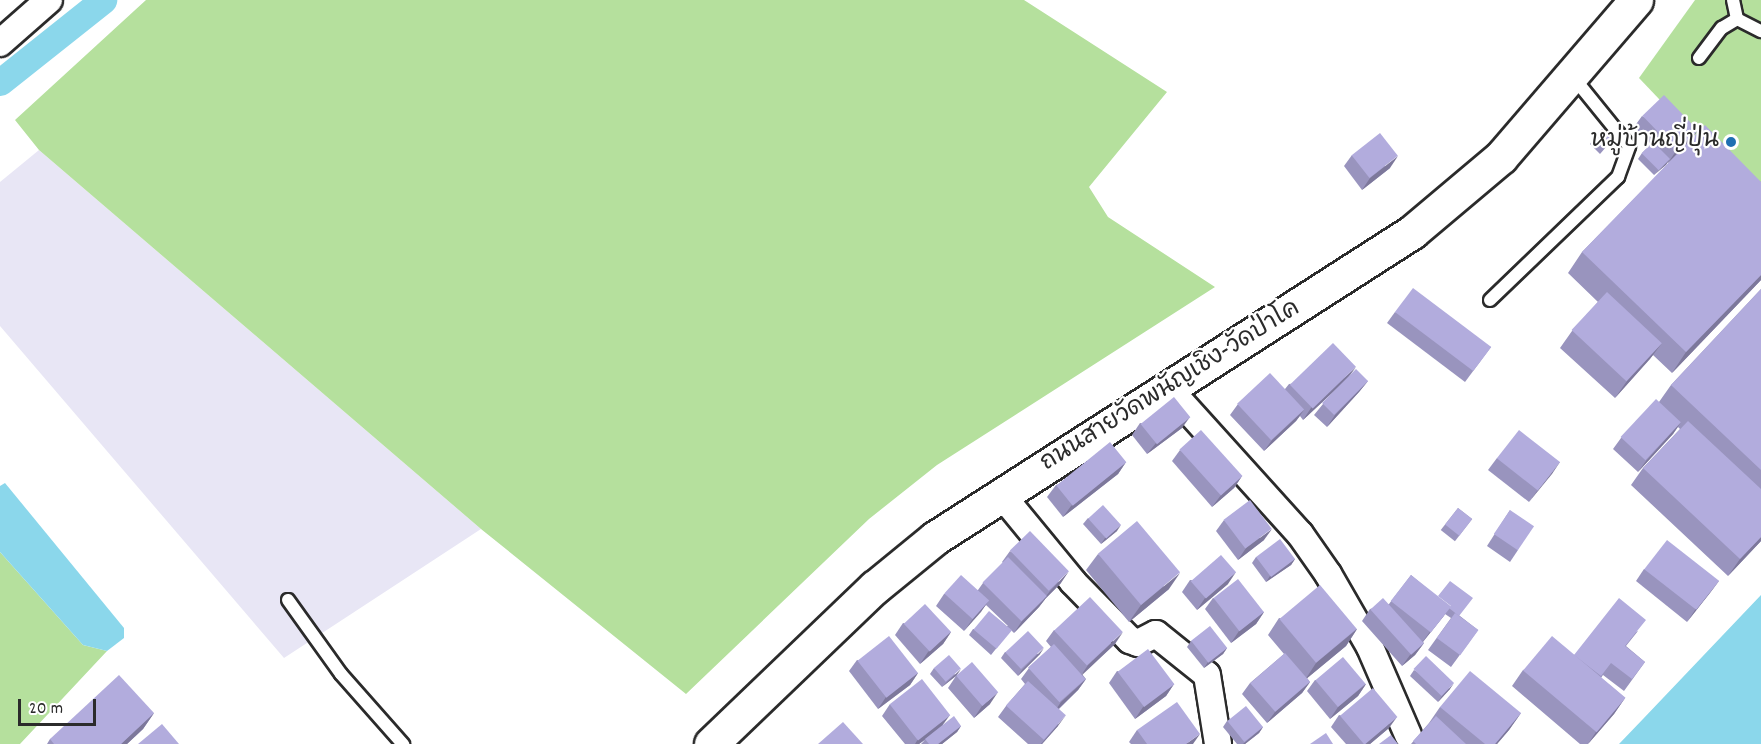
<!DOCTYPE html>
<html>
<head>
<meta charset="utf-8">
<style>
	body { margin:0 }
	#map { position:relative; width:1761px; height:744px; overflow:hidden; background:#fff; font-family:Dekko,"Playpen Sans Thai",sans-serif }
	div>[style] { position:absolute }
	[style*='--x'] { left:calc(var(--x)*1px); top:calc(var(--y)*1px); width:calc(var(--w)*1px); rotate:calc(var(--a)*1deg) }
	.built>* { inset:0; background:#e8e6f5 }
	.green>* { inset:0; background:#b5e09d }
	.water>* { inset:0; background:#8bd7eb }
	.canal>* { height:27px; margin:-13.5px; padding:0 13.5px; transform-origin:13.5px; border-radius:13.5px; background:#8bd7eb }
	.roads { filter:drop-shadow(2px 0 #2b2b2b) drop-shadow(-2px 0 #2b2b2b) drop-shadow(0 2px #2b2b2b) drop-shadow(0 -2px #2b2b2b) }
	.service>* { height:12px; margin:-6px; padding:0 6px; transform-origin:6px; border-radius:6px; background:#fff }
	.minor>* { height:26px; margin:-13px; padding:0 13px; transform-origin:13px; border-radius:13px; background:#fff }
	.secondary>* { height:33px; margin:-16.5px; padding:0 16.5px; transform-origin:16.5px; border-radius:16.5px; background:#fff }
	.wall>* { inset:0; background:#9994be; transform-origin:0 0 }
	.shaded-wall>* { inset:0; background:#7d789b }
	.building>* { inset:0; background:#b2acdd; transform-origin:0 0 }
	.dots>* { width:16px; height:16px; translate:-50% -50%; box-sizing:border-box; border:3px solid #fff; border-radius:50% }
	span { translate:-50% -50%; white-space:nowrap; text-align:center; line-height:1.15; -webkit-text-stroke:4.5px #fff; paint-order:stroke }
	.poi-label { font-size:24px; color:#2b2b2b }
	.right { translate:-100% -50%; text-align:right }
	.street-label { font-size:24px; color:#2b2b2b }
	.scale { position:absolute; left:18px; top:699px; width:78px; height:27px; box-sizing:border-box; border:3px solid #2b2b2b; border-top:0; padding-left:8px; font-size:18px; line-height:21px; white-space:nowrap; color:#2b2b2b; -webkit-text-stroke:4px #fff; paint-order:stroke }
</style>
</head>
<body>
<div id="map">
	<div class="built">
		<div style="clip-path:polygon(39px 150px,481px 529px,284px 658px,0 326px,0 182px)"></div>
	</div>
	<div class="green">
		<div style="clip-path:polygon(146px 0,1024px 0,1167px 92px,1089px 187px,1108px 217px,1215px 287px,937px 465px,869px 519px,686px 694px,481px 529px,39px 150px,15px 120px)"></div>
		<div style="clip-path:polygon(1695px 0,1761px 0,1761px 206px,1639px 78px)"></div>
		<div style="clip-path:polygon(0 552px,83px 645px,107px 651px,20px 744px,0 744px)"></div>
	</div>
	<div class="water">
		<div style="clip-path:polygon(5px 483px,124px 628px,124px 638px,107px 651px,83px 645px,0 552px,0 486px)"></div>
		<div style="clip-path:polygon(1761px 595px,1761px 744px,1619px 744px,1643px 719px)"></div>
	</div>
	<div class="canal">
		<div style="--x:0;--y:82;--w:132;--a:-38.5"></div>
	</div>
	<div class="roads">
		<div class="service">
			<div style="--x:1733;--y:0;--w:19;--a:78"></div>
			<div style="--x:1737;--y:19;--w:27;--a:27"></div>
			<div style="--x:1699;--y:58;--w:38;--a:-53"></div>
			<div style="--x:1722;--y:28;--w:17;--a:-31"></div>
			<div style="--x:1490;--y:300;--w:178;--a:-43.9"></div>
			<div style="--x:1618;--y:177;--w:33;--a:-70"></div>
			<div style="--x:1629;--y:146;--w:87;--a:-129"></div>
			<div style="--x:288;--y:600;--w:91;--a:54.4"></div>
			<div style="--x:341;--y:674;--w:94;--a:48.5"></div>
		</div>
		<div class="minor">
			<div style="--x:0;--y:43;--w:65;--a:-41.3"></div>
			<div style="--x:1168;--y:388;--w:197;--a:47.9"></div>
			<div style="--x:1300;--y:534;--w:49;--a:55"></div>
			<div style="--x:1328;--y:574;--w:84;--a:60.1"></div>
			<div style="--x:1370;--y:647;--w:96;--a:66.6"></div>
			<div style="--x:1000;--y:493;--w:115;--a:50.6"></div>
			<div style="--x:1073;--y:582;--w:81;--a:45.5"></div>
			<div style="--x:1130;--y:640;--w:9;--a:21"></div>
			<div style="--x:1138;--y:643;--w:20;--a:-27"></div>
			<div style="--x:1156;--y:634;--w:65;--a:38.8"></div>
			<div style="--x:1207;--y:675;--w:70;--a:80.9"></div>
		</div>
		<div class="secondary">
			<div style="--x:711;--y:744;--w:227;--a:-43.8"></div>
			<div style="--x:875;--y:587;--w:77;--a:-39.2"></div>
			<div style="--x:935;--y:538;--w:567;--a:-32.68"></div>
			<div style="--x:1412;--y:232;--w:116;--a:-40.1"></div>
			<div style="--x:1501;--y:157;--w:207;--a:-49.3"></div>
		</div>
	</div>
	<div class="wall">
		<div style="clip-path:polygon(1642px 116px,1693px 138px,1761px 182px,1761px 280px,1672px 373px,1653px 355px,1615px 398px,1560px 348px,1572px 331px,1598px 302px,1568px 273px,1582px 252px,1678px 154px,1668px 163px,1668px 162px,1654px 175px,1638px 159px,1642px 153px,1651px 144px,1634px 127px)"></div>
		<div style="clip-path:polygon(1594px 138px,1613px 139px,1600px 154px,1590px 144px)"></div>
		<div style="clip-path:polygon(1352px 155px,1390px 168px,1362px 190px,1344px 166px)"></div>
		<div style="clip-path:polygon(1761px 289px,1761px 541px,1728px 576px,1631px 485px,1643px 468px,1680px 429px,1678px 427px,1673px 434px,1638px 472px,1613px 449px,1621px 438px,1659px 402px,1671px 385px)"></div>
		<div style="clip-path:polygon(1395px 312px,1491px 347px,1465px 382px,1387px 323px)"></div>
		<div style="clip-path:polygon(1349px 377px,1368px 381px,1359px 392px,1327px 427px,1314px 415px,1323px 404px,1343px 383px,1303px 420px,1300px 416px,1296px 421px,1264px 451px,1230px 415px,1238px 404px,1285px 389px,1289px 384px)"></div>
		<div style="clip-path:polygon(1140px 423px,1182px 428px,1147px 454px,1132px 435px)"></div>
		<div style="clip-path:polygon(1180px 450px,1242px 476px,1234px 488px,1212px 507px,1172px 461px)"></div>
		<div style="clip-path:polygon(1497px 458px,1560px 462px,1529px 502px,1488px 470px)"></div>
		<div style="clip-path:polygon(1126px 462px,1118px 474px,1063px 517px,1047px 497px,1056px 485px)"></div>
		<div style="left:1458px;top:508px;width:18px;height:28px;rotate:38deg"></div>
		<div style="clip-path:polygon(1510px 510px,1518px 550px,1510px 562px,1487px 546px)"></div>
		<div style="clip-path:polygon(1088px 518px,1117px 531px,1101px 544px,1083px 524px)"></div>
		<div style="clip-path:polygon(1224px 520px,1264px 540px,1238px 560px,1216px 531px)"></div>
		<div style="clip-path:polygon(1010px 551px,1061px 583px,1046px 598px,1039px 607px,1014px 633px,1011px 630px,991px 655px,969px 635px,973px 629px,1008px 626px,986px 605px,964px 631px,936px 606px,944px 594px,978px 590px,983px 583px,1003px 563px,1002px 562px)"></div>
		<div style="clip-path:polygon(1098px 554px,1169px 589px,1129px 622px,1086px 570px)"></div>
		<div style="clip-path:polygon(1256px 557px,1295px 559px,1291px 565px,1266px 582px,1252px 563px)"></div>
		<div style="clip-path:polygon(1644px 569px,1719px 581px,1687px 622px,1636px 581px)"></div>
		<div style="clip-path:polygon(1411px 575px,1460px 616px,1478px 630px,1451px 667px,1428px 650px,1451px 618px,1445px 614px,1423px 642px,1424px 643px,1415px 655px,1402px 666px,1362px 621px,1370px 609px,1389px 604px)"></div>
		<div style="clip-path:polygon(1190px 580px,1228px 584px,1197px 610px,1182px 592px)"></div>
		<div style="clip-path:polygon(1213px 598px,1264px 612px,1256px 624px,1231px 643px,1205px 609px)"></div>
		<div style="clip-path:polygon(1279px 618px,1357px 629px,1346px 646px,1307px 678px,1310px 682px,1302px 693px,1267px 723px,1242px 694px,1250px 683px,1284px 654px,1268px 635px)"></div>
		<div style="clip-path:polygon(903px 623px,951px 632px,943px 644px,920px 664px,895px 635px)"></div>
		<div style="clip-path:polygon(1054px 630px,1115px 644px,1082px 674px,1086px 679px,1078px 690px,1059px 709px,1058px 726px,1042px 744px,1028px 744px,998px 717px,1006px 706px,1025px 684px,1021px 679px,1029px 668px,1051px 647px,1046px 641px)"></div>
		<div style="clip-path:polygon(1638px 631px,1626px 646px,1645px 662px,1624px 691px,1603px 675px,1601px 678px,1625px 698px,1614px 714px,1588px 744px,1580px 744px,1512px 686px,1523px 670px,1574px 655px)"></div>
		<div style="clip-path:polygon(1191px 641px,1227px 648px,1223px 654px,1204px 668px,1187px 647px)"></div>
		<div style="clip-path:polygon(1005px 652px,1040px 654px,1018px 676px,1001px 658px)"></div>
		<div style="clip-path:polygon(857px 660px,918px 673px,910px 685px,878px 709px,849px 671px)"></div>
		<div style="clip-path:polygon(934px 668px,957px 675px,990px 704px,974px 718px,948px 688px,956px 676px,942px 687px,930px 674px)"></div>
		<div style="clip-path:polygon(1414px 670px,1450px 689px,1438px 702px,1410px 676px)"></div>
		<div style="clip-path:polygon(1117px 671px,1174px 684px,1166px 696px,1135px 719px,1109px 683px)"></div>
		<div style="clip-path:polygon(1315px 680px,1366px 684px,1358px 696px,1330px 719px,1307px 691px)"></div>
		<div style="clip-path:polygon(890px 704px,943px 725px,961px 726px,957px 732px,942px 744px,921px 744px,925px 740px,919px 744px,905px 744px,882px 716px)"></div>
		<div style="clip-path:polygon(1440px 707px,1521px 713px,1509px 730px,1497px 744px,1411px 744px,1429px 723px)"></div>
		<div style="clip-path:polygon(154px 713px,143px 729px,127px 744px,47px 744px,50px 739px)"></div>
		<div style="clip-path:polygon(1339px 715px,1389px 728px,1370px 744px,1346px 744px,1331px 727px)"></div>
		<div style="clip-path:polygon(1227px 721px,1263px 727px,1259px 733px,1245px 744px,1237px 744px,1223px 727px)"></div>
		<div style="clip-path:polygon(1137px 730px,1193px 744px,1131px 744px,1129px 742px)"></div>
	</div>
	<div class="shaded-wall">
		<div style="clip-path:polygon(1698px 130px,1690px 142px,1668px 163px,1676px 151px)"></div>
		<div style="clip-path:polygon(1398px 156px,1390px 168px,1362px 190px,1370px 178px)"></div>
		<div style="clip-path:polygon(1670px 159px,1666px 165px,1654px 175px)"></div>
		<div style="clip-path:polygon(1761px 275px,1761px 280px,1672px 373px,1686px 352px)"></div>
		<div style="clip-path:polygon(1662px 343px,1650px 359px,1615px 398px,1627px 381px)"></div>
		<div style="clip-path:polygon(1356px 367px,1348px 378px,1303px 420px,1311px 408px)"></div>
		<div style="clip-path:polygon(1368px 381px,1359px 392px,1327px 427px,1335px 415px)"></div>
		<div style="clip-path:polygon(1304px 410px,1296px 421px,1264px 451px,1272px 440px)"></div>
		<div style="clip-path:polygon(1190px 417px,1182px 428px,1147px 454px,1156px 443px)"></div>
		<div style="clip-path:polygon(1681px 422px,1673px 434px,1638px 472px,1646px 461px)"></div>
		<div style="clip-path:polygon(1126px 462px,1118px 474px,1063px 517px,1071px 506px)"></div>
		<div style="clip-path:polygon(1560px 462px,1552px 474px,1529px 502px,1537px 491px)"></div>
		<div style="clip-path:polygon(1242px 476px,1234px 488px,1212px 507px,1221px 495px)"></div>
		<div style="clip-path:polygon(1121px 525px,1117px 531px,1101px 544px,1105px 538px)"></div>
		<div style="clip-path:polygon(1272px 529px,1264px 540px,1238px 560px,1246px 548px)"></div>
		<div style="clip-path:polygon(1761px 537px,1761px 541px,1728px 576px,1740px 559px)"></div>
		<div style="clip-path:polygon(1295px 559px,1291px 565px,1266px 582px,1270px 576px)"></div>
		<div style="clip-path:polygon(1069px 571px,1061px 583px,1046px 598px,1039px 607px,1014px 633px,1022px 621px,1043px 600px,1050px 591px)"></div>
		<div style="clip-path:polygon(1236px 572px,1228px 584px,1197px 610px,1205px 598px)"></div>
		<div style="clip-path:polygon(1180px 573px,1169px 589px,1129px 622px,1141px 605px)"></div>
		<div style="clip-path:polygon(1719px 581px,1710px 593px,1687px 622px,1695px 610px)"></div>
		<div style="clip-path:polygon(989px 600px,981px 612px,964px 631px,972px 620px)"></div>
		<div style="clip-path:polygon(1451px 606px,1443px 617px,1421px 644px,1429px 633px)"></div>
		<div style="clip-path:polygon(1264px 612px,1256px 624px,1231px 643px,1239px 631px)"></div>
		<div style="clip-path:polygon(1357px 629px,1346px 646px,1305px 680px,1316px 663px)"></div>
		<div style="clip-path:polygon(951px 632px,943px 644px,920px 664px,928px 652px)"></div>
		<div style="clip-path:polygon(1123px 632px,1115px 644px,1080px 677px,1088px 665px)"></div>
		<div style="clip-path:polygon(1424px 643px,1415px 655px,1402px 666px,1410px 655px)"></div>
		<div style="clip-path:polygon(1044px 648px,1040px 654px,1018px 676px,1022px 670px)"></div>
		<div style="clip-path:polygon(1227px 648px,1223px 654px,1204px 668px,1208px 662px)"></div>
		<div style="clip-path:polygon(961px 669px,957px 675px,942px 687px,947px 682px)"></div>
		<div style="clip-path:polygon(918px 673px,910px 685px,878px 709px,886px 697px)"></div>
		<div style="clip-path:polygon(1086px 679px,1078px 690px,1053px 714px,1061px 702px)"></div>
		<div style="clip-path:polygon(1310px 682px,1302px 693px,1267px 723px,1275px 712px)"></div>
		<div style="clip-path:polygon(1454px 683px,1450px 689px,1438px 702px,1442px 696px)"></div>
		<div style="clip-path:polygon(1174px 684px,1166px 696px,1135px 719px,1143px 707px)"></div>
		<div style="clip-path:polygon(1366px 684px,1358px 696px,1330px 719px,1338px 707px)"></div>
		<div style="clip-path:polygon(998px 692px,990px 704px,974px 718px,982px 706px)"></div>
		<div style="clip-path:polygon(1625px 698px,1614px 714px,1588px 744px,1596px 732px)"></div>
		<div style="clip-path:polygon(154px 713px,143px 729px,127px 744px,121px 744px)"></div>
		<div style="clip-path:polygon(1521px 713px,1509px 730px,1497px 744px,1495px 744px)"></div>
		<div style="clip-path:polygon(950px 715px,942px 726px,919px 744px,915px 744px,918px 739px)"></div>
		<div style="clip-path:polygon(1066px 715px,1058px 726px,1042px 744px,1041px 744px)"></div>
		<div style="clip-path:polygon(1397px 717px,1389px 728px,1370px 744px,1364px 744px)"></div>
		<div style="clip-path:polygon(961px 726px,957px 732px,942px 744px,938px 744px)"></div>
		<div style="clip-path:polygon(1263px 727px,1259px 733px,1245px 744px,1243px 744px)"></div>
		<div style="clip-path:polygon(1200px 734px,1193px 744px,1186px 744px)"></div>
	</div>
	<div class="building">
		<div style="left:1664px;top:95px;width:49px;height:30px;rotate:46deg"></div>
		<div style="clip-path:polygon(1705px 125px,1761px 182px,1761px 275px,1686px 352px,1582px 252px)"></div>
		<div style="left:1602px;top:129px;width:15px;height:12px;rotate:42deg"></div>
		<div style="left:1380px;top:133px;width:29px;height:36px;rotate:52deg"></div>
		<div style="left:1653px;top:142px;width:24px;height:16px;rotate:45deg"></div>
		<div style="left:1413px;top:288px;width:98px;height:30px;rotate:37deg"></div>
		<div style="clip-path:polygon(1761px 289px,1761px 470px,1671px 385px)"></div>
		<div style="left:1607px;top:292px;width:75px;height:52px;rotate:43deg"></div>
		<div style="left:1333px;top:343px;width:33px;height:60px;rotate:46deg"></div>
		<div style="left:1356px;top:369px;width:17px;height:48px;rotate:45deg"></div>
		<div style="left:1270px;top:373px;width:50px;height:45px;rotate:47deg"></div>
		<div style="left:1174px;top:397px;width:26px;height:43px;rotate:51deg"></div>
		<div style="left:1656px;top:399px;width:34px;height:52px;rotate:43deg"></div>
		<div style="clip-path:polygon(1688px 421px,1761px 489px,1761px 537px,1740px 559px,1643px 468px)"></div>
		<div style="left:1201px;top:430px;width:62px;height:29px;rotate:48deg"></div>
		<div style="left:1519px;top:430px;width:52px;height:36px;rotate:38deg"></div>
		<div style="left:1110px;top:442px;width:26px;height:69px;rotate:51deg"></div>
		<div style="left:1250px;top:500px;width:36px;height:33px;rotate:53deg"></div>
		<div style="left:1103px;top:505px;width:27px;height:20px;rotate:48deg"></div>
		<div style="left:1458px;top:508px;width:18px;height:21px;rotate:38deg"></div>
		<div style="left:1510px;top:510px;width:29px;height:29px;rotate:34deg"></div>
		<div style="left:1137px;top:521px;width:67px;height:51px;rotate:50deg"></div>
		<div style="left:1030px;top:531px;width:56px;height:28px;rotate:46deg"></div>
		<div style="left:1280px;top:539px;width:25px;height:30px;rotate:53deg"></div>
		<div style="left:1667px;top:540px;width:66px;height:37px;rotate:38deg"></div>
		<div style="left:1221px;top:555px;width:23px;height:40px;rotate:49deg"></div>
		<div style="left:1008px;top:557px;width:55px;height:36px;rotate:45deg"></div>
		<div style="left:961px;top:575px;width:38px;height:25px;rotate:42deg"></div>
		<div style="left:1411px;top:575px;width:51px;height:33px;rotate:38deg"></div>
		<div style="left:1238px;top:579px;width:42px;height:31px;rotate:52deg"></div>
		<div style="clip-path:polygon(1450px 581px,1473px 598px,1459px 616px,1449px 608px,1451px 606px,1438px 596px)"></div>
		<div style="left:1320px;top:585px;width:57px;height:53px;rotate:50deg"></div>
		<div style="left:1090px;top:597px;width:48px;height:49px;rotate:47deg"></div>
		<div style="left:1383px;top:598px;width:61px;height:17px;rotate:48deg"></div>
		<div style="clip-path:polygon(1619px 598px,1646px 620px,1625px 646px,1645px 662px,1632px 679px,1611px 663px,1601px 676px,1574px 655px)"></div>
		<div style="left:925px;top:604px;width:38px;height:29px;rotate:47deg"></div>
		<div style="left:989px;top:611px;width:30px;height:24px;rotate:40deg"></div>
		<div style="left:1455px;top:613px;width:29px;height:31px;rotate:36deg"></div>
		<div style="left:1210px;top:626px;width:28px;height:24px;rotate:52deg"></div>
		<div style="left:1028px;top:631px;width:23px;height:31px;rotate:47deg"></div>
		<div style="left:889px;top:636px;width:47px;height:40px;rotate:52deg"></div>
		<div style="left:1552px;top:636px;width:96px;height:45px;rotate:40deg"></div>
		<div style="left:1054px;top:644px;width:47px;height:35px;rotate:48deg"></div>
		<div style="left:1148px;top:649px;width:44px;height:38px;rotate:53deg"></div>
		<div style="left:1285px;top:653px;width:38px;height:46px;rotate:49deg"></div>
		<div style="left:949px;top:655px;width:18px;height:20px;rotate:49deg"></div>
		<div style="left:1426px;top:656px;width:39px;height:18px;rotate:44deg"></div>
		<div style="left:1343px;top:657px;width:35px;height:36px;rotate:50deg"></div>
		<div style="left:972px;top:662px;width:40px;height:21px;rotate:49deg"></div>
		<div style="clip-path:polygon(1470px 671px,1521px 713px,1495px 744px,1485px 744px,1440px 707px)"></div>
		<div style="clip-path:polygon(119px 675px,154px 713px,121px 744px,54px 744px,50px 739px)"></div>
		<div style="left:922px;top:679px;width:46px;height:41px;rotate:52deg"></div>
		<div style="left:1028px;top:681px;width:51px;height:33px;rotate:42deg"></div>
		<div style="left:1373px;top:688px;width:38px;height:43px;rotate:50deg"></div>
		<div style="clip-path:polygon(1177px 702px,1200px 734px,1186px 744px,1147px 744px,1137px 730px)"></div>
		<div style="left:1246px;top:706px;width:27px;height:24px;rotate:51deg"></div>
		<div style="clip-path:polygon(954px 716px,961px 726px,938px 744px,929px 744px,925px 739px)"></div>
		<div style="clip-path:polygon(1436px 716px,1466px 744px,1416px 744px,1413px 741px)"></div>
		<div style="clip-path:polygon(843px 722px,863px 744px,818px 744px)"></div>
		<div style="clip-path:polygon(162px 724px,179px 744px,138px 744px)"></div>
		<div style="clip-path:polygon(1326px 733px,1333px 744px,1310px 744px)"></div>
		<div style="clip-path:polygon(1391px 735px,1398px 744px,1379px 744px)"></div>
	</div>
	<div class="dots">
		<div style="left:1731px;top:142px;background:#1f6fb2"></div>
	</div>
	<div class="poi-label">
		<span class="right" style="left:1719px;top:142px">หมู่บ้านญี่ปุ่น</span>
	</div>
	<div class="street-label">
		<span style="left:1171px;top:387px;rotate:-32deg">ถนนสายวัดพนัญเชิง-วัดป่าโค</span>
	</div>
	<div class="scale">20 m</div>
</div>
</body>
</html>
